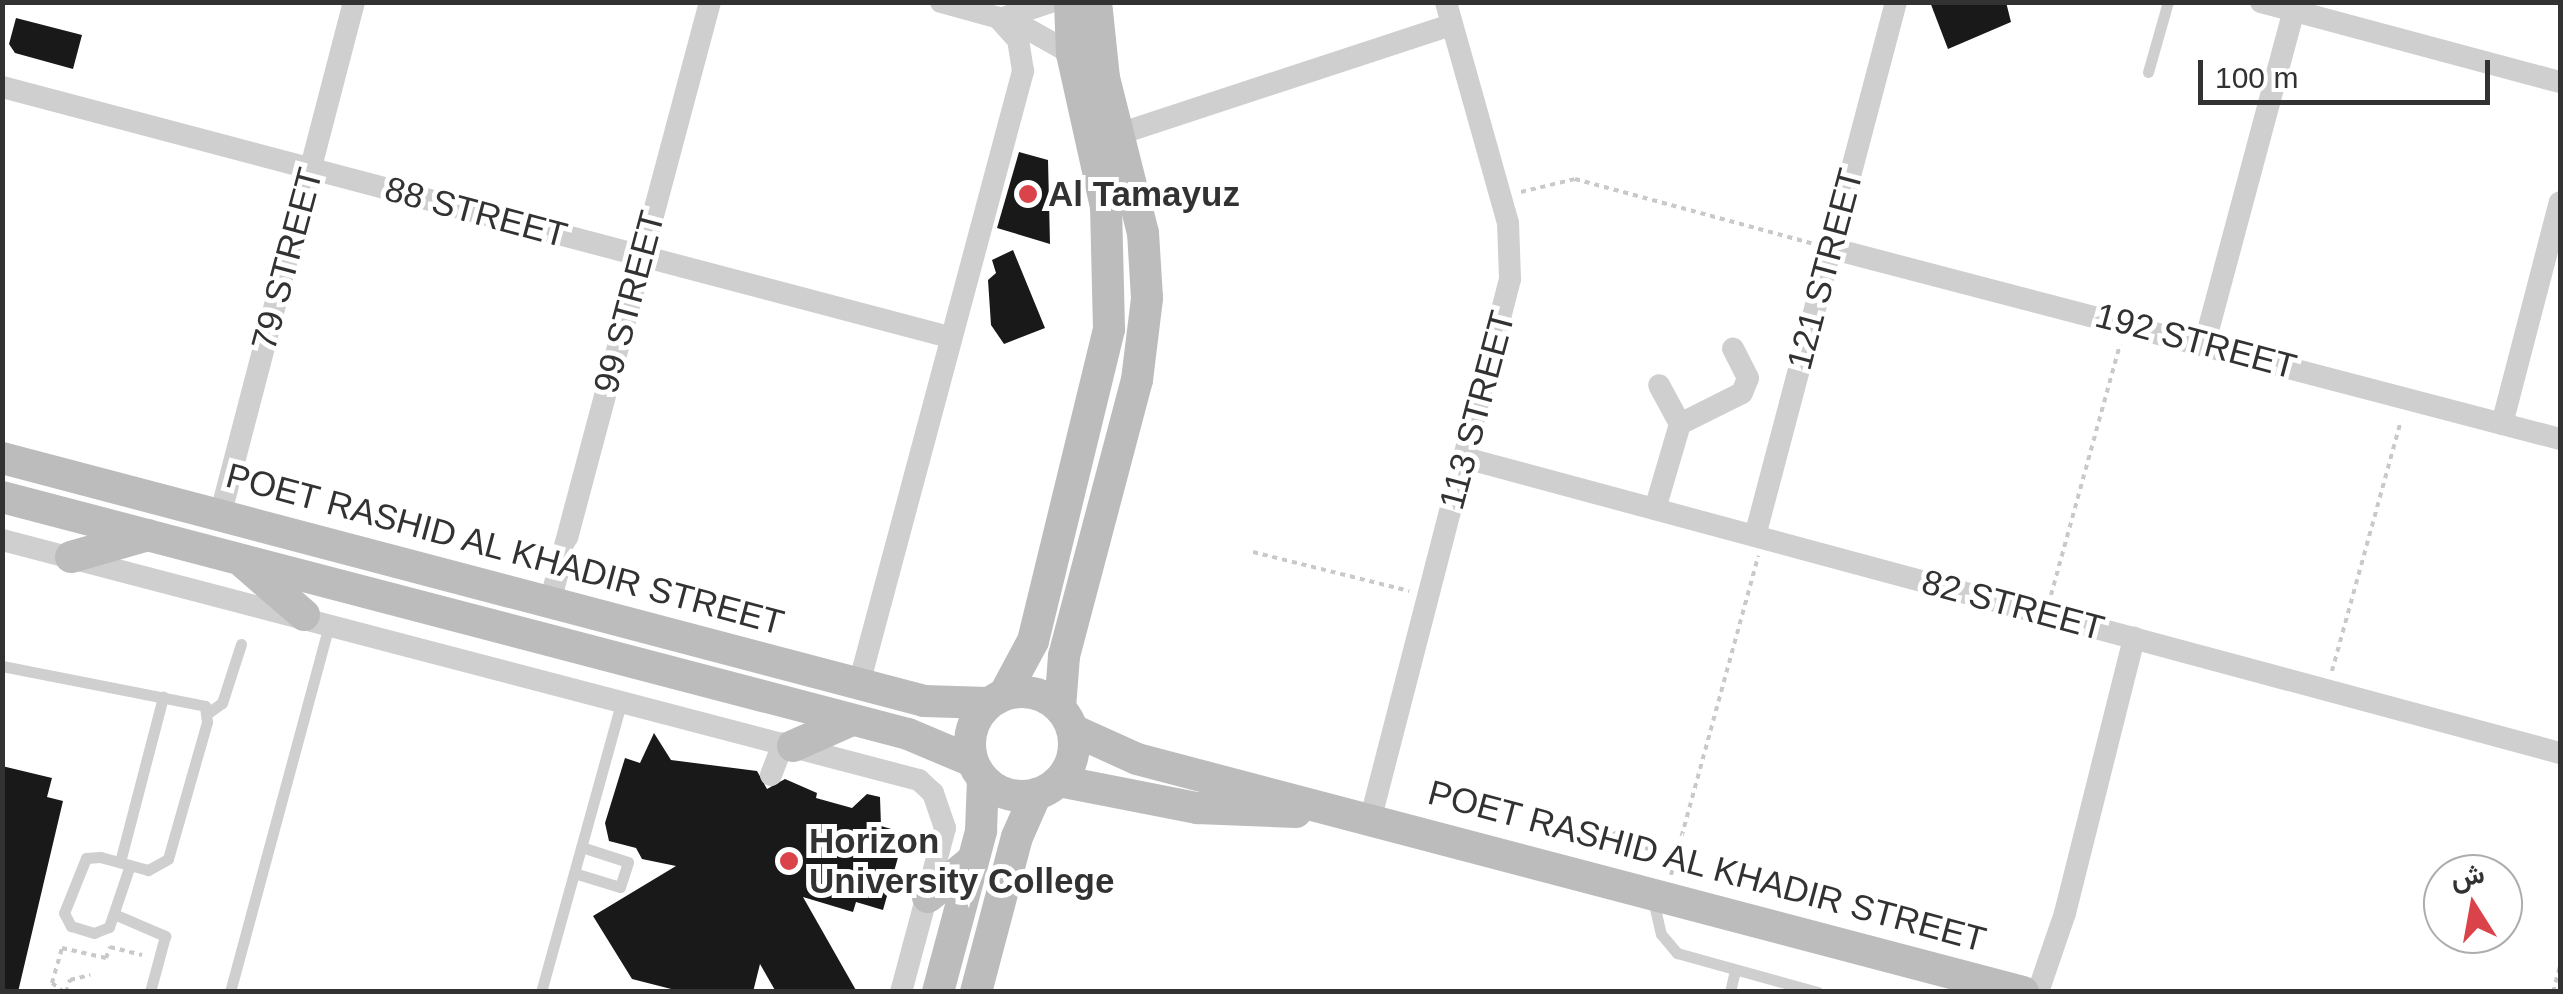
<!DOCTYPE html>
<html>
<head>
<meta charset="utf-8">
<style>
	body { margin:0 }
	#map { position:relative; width:2563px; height:994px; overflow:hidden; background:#fff; font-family:Helvetica,Vazirmatn,sans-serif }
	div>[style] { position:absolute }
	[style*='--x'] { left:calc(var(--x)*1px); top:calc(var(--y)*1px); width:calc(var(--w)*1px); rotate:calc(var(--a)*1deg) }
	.building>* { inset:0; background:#191919 }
	.path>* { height:4px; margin-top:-2px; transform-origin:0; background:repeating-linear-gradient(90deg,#c9c9c9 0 5px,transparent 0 10px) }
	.path>.ring { margin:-2px; padding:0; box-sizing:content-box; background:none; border:4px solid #c9c9c9; border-radius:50% }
	.lane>* { height:11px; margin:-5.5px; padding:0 5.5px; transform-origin:5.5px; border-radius:5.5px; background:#cfcfcf }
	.street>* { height:22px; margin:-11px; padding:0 11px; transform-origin:11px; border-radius:11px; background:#cfcfcf }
	.secondary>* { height:32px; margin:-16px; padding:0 16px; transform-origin:16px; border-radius:16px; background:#bcbcbc }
	.secondary>.ring { margin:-16px; padding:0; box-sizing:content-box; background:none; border:32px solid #bcbcbc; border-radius:50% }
	.dots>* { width:28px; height:28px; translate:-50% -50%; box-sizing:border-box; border:5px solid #fff; border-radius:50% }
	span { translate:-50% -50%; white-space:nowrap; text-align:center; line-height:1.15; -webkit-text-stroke:10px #fff; paint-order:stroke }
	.poi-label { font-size:35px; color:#323232; font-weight:700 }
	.left { translate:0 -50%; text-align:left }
	.street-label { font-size:35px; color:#323232 }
	.frame { position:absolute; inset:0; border:5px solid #323232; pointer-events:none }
	.north { position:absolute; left:2423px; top:854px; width:100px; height:100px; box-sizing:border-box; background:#fff; border:2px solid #adadad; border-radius:50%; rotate:349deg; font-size:28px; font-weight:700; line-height:40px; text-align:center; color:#323232 }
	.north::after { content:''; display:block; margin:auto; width:35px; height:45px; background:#da434a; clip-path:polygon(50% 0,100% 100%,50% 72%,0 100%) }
	.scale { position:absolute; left:2198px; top:60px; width:292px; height:45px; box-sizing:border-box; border:5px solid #323232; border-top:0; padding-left:12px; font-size:30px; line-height:35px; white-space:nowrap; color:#323232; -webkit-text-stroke:8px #fff; paint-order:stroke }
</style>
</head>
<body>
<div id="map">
	<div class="building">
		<div style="clip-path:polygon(1930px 2px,2006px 2px,2011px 22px,1948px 49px)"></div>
		<div style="clip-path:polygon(16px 18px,82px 35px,73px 69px,15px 53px,9px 44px)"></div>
		<div style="clip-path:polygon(1019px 152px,1048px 160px,1050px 244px,997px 228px)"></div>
		<div style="clip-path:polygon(1013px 250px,1045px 328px,1004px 344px,991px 325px,988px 280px,996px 273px,992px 260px)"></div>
		<div style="clip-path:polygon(654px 733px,671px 760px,757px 771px,767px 789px,785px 779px,817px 793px,816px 798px,852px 808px,867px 794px,880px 797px,881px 826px,905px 833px,883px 910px,856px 902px,853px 912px,803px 897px,857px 992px,776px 992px,760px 964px,753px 992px,683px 992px,632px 979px,593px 916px,676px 866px,642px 859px,636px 848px,609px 841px,605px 823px,625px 758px,640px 763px)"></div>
		<div style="clip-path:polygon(2px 766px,52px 778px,47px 797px,63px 801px,18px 992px,2px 992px)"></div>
	</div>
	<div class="path">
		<div style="--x:1521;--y:192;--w:56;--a:-13.5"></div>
		<div style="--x:1575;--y:179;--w:245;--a:15.2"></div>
		<div style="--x:1253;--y:552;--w:161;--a:14"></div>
		<div style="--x:2051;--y:595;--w:260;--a:-74.6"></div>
		<div style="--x:2332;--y:671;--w:260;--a:-74.6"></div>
		<div class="ring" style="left:1611px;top:832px;width:12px;height:12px"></div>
		<div style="--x:1593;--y:834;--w:19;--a:18"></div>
		<div style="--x:1626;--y:843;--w:34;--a:15"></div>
		<div style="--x:1671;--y:875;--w:331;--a:-74.7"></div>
		<div style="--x:64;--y:992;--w:15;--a:-143"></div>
		<div style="--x:52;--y:983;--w:36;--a:-74"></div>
		<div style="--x:62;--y:948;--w:45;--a:12.8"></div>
		<div style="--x:106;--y:958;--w:12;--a:-70"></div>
		<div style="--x:110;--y:947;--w:33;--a:14"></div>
		<div style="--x:66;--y:992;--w:13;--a:-72"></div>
		<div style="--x:70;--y:980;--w:21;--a:-14"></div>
		<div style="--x:2553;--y:992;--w:27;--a:-75"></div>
	</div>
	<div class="lane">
		<div style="--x:2148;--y:72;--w:73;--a:-74.1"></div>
		<div style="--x:2;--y:666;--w:207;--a:11.1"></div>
		<div style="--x:205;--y:706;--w:16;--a:83"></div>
		<div style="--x:207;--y:722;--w:142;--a:105.9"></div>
		<div style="--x:168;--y:859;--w:23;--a:151"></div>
		<div style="--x:148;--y:870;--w:50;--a:-164.8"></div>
		<div style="--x:100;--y:857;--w:14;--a:176"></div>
		<div style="--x:86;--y:858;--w:59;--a:111.8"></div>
		<div style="--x:64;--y:913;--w:15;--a:62"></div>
		<div style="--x:71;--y:926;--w:24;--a:17"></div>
		<div style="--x:94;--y:933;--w:16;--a:-22"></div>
		<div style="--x:109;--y:927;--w:65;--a:-71.3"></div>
		<div style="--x:208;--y:713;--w:17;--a:-36"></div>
		<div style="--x:222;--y:703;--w:62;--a:-72.1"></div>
		<div style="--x:120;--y:862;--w:171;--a:-75.4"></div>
		<div style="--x:574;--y:873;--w:48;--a:16.9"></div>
		<div style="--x:620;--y:887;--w:26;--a:-72"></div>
		<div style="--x:628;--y:862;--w:49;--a:-162.3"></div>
		<div style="--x:1653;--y:900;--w:35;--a:77"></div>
		<div style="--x:1661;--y:934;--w:25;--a:50"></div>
		<div style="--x:1677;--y:953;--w:146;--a:15.5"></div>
		<div style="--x:114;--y:914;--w:56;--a:23.3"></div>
		<div style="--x:165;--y:936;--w:58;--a:105"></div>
		<div style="--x:230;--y:992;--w:381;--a:-74.9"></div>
		<div style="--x:541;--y:992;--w:304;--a:-74.5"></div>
		<div style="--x:1730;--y:992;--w:23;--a:-77"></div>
	</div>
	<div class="street">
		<div style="--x:941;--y:2;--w:79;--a:15.4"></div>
		<div style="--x:1017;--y:23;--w:63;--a:29.4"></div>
		<div style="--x:2261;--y:2;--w:310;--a:15"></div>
		<div style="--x:1006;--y:17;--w:47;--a:-18.4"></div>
		<div style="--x:2;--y:87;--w:979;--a:14.79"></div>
		<div style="--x:1119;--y:134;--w:346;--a:-18.2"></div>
		<div style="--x:1830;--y:248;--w:755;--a:14.66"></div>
		<div style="--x:2205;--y:342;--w:343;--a:-75"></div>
		<div style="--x:1680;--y:424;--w:69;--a:-26.6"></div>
		<div style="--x:1742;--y:393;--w:16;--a:-68"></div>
		<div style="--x:1748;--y:378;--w:33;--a:-117"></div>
		<div style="--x:2502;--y:424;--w:229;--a:-75.4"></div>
		<div style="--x:1465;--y:458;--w:1134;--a:15.08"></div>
		<div style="--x:1655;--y:509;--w:89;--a:-73.6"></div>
		<div style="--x:1680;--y:424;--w:44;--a:-118.3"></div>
		<div style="--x:220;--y:516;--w:531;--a:-75.39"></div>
		<div style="--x:1755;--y:536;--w:552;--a:-75.21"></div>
		<div style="--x:2;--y:540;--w:948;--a:14.67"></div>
		<div style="--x:919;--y:780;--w:19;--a:43"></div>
		<div style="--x:933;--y:793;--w:37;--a:71"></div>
		<div style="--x:945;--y:828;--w:170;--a:105"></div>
		<div style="--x:550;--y:602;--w:621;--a:-75.07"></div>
		<div style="--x:859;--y:684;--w:635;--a:-75.02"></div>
		<div style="--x:1023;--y:71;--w:31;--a:-99"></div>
		<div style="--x:1018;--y:40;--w:30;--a:-132"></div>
		<div style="--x:771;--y:775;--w:34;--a:-69"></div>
		<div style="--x:1371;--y:817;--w:556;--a:-75.51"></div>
		<div style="--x:1510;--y:279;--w:56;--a:-92"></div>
		<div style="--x:1508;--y:223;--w:230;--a:-105.7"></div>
		<div style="--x:2038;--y:992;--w:83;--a:-71.1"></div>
		<div style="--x:2065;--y:913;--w:284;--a:-75.9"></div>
	</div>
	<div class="secondary">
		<div style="--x:2;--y:458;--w:953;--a:14.76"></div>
		<div style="--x:924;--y:701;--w:64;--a:1.8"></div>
		<div style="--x:2;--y:497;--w:936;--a:14.66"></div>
		<div style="--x:908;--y:734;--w:69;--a:22.9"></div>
		<div style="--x:71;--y:557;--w:80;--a:-15.9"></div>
		<div style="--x:245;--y:564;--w:78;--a:40.8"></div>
		<div class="ring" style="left:970px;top:692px;width:72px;height:72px"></div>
		<div style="--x:1005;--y:693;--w:59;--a:-61.7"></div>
		<div style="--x:1033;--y:641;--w:321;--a:-76.3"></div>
		<div style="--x:1109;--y:329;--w:122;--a:-91.4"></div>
		<div style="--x:1106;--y:207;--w:157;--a:-102.5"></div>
		<div style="--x:1072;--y:54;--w:52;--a:-92.2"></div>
		<div style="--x:1060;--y:708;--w:52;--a:-85.6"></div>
		<div style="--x:1064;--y:656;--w:285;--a:-75.2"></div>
		<div style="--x:1137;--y:380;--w:83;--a:-83"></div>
		<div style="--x:1147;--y:298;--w:65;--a:-93.5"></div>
		<div style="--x:1143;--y:233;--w:160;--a:-104.1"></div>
		<div style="--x:1104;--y:78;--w:76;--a:-96"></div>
		<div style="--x:1073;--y:730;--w:70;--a:24.4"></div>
		<div style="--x:1137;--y:759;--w:916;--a:14.73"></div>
		<div style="--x:793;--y:746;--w:64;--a:-23.8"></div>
		<div style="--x:1059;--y:781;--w:141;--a:11.1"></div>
		<div style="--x:1197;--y:808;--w:99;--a:2.3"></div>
		<div style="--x:928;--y:897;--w:58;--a:-39.4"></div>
		<div style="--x:938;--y:992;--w:167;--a:-75"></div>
		<div style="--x:981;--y:831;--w:51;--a:-87.8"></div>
		<div style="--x:976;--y:992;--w:160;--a:-75.2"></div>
		<div style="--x:1017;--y:837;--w:47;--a:-66.2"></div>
	</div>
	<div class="dots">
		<div style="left:1028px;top:194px;background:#da434a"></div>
		<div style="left:789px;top:861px;background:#da434a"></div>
	</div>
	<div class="poi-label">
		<span class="left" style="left:1048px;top:194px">Al Tamayuz</span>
		<span class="left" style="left:809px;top:861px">Horizon<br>University College</span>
	</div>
	<div class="street-label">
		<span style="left:476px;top:212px;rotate:15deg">88 STREET</span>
		<span style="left:287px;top:259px;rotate:-75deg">79 STREET</span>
		<span style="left:1825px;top:269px;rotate:-75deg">121 STREET</span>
		<span style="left:629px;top:302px;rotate:-75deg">99 STREET</span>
		<span style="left:2196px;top:341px;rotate:15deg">192 STREET</span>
		<span style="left:1477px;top:410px;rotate:-75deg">113 STREET</span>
		<span style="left:505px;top:549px;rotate:15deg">POET RASHID AL KHADIR STREET</span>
		<span style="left:2013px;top:605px;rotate:15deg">82 STREET</span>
		<span style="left:1707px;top:866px;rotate:15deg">POET RASHID AL KHADIR STREET</span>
	</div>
	<div class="frame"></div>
	<div class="north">ش</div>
	<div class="scale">100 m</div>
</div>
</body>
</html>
